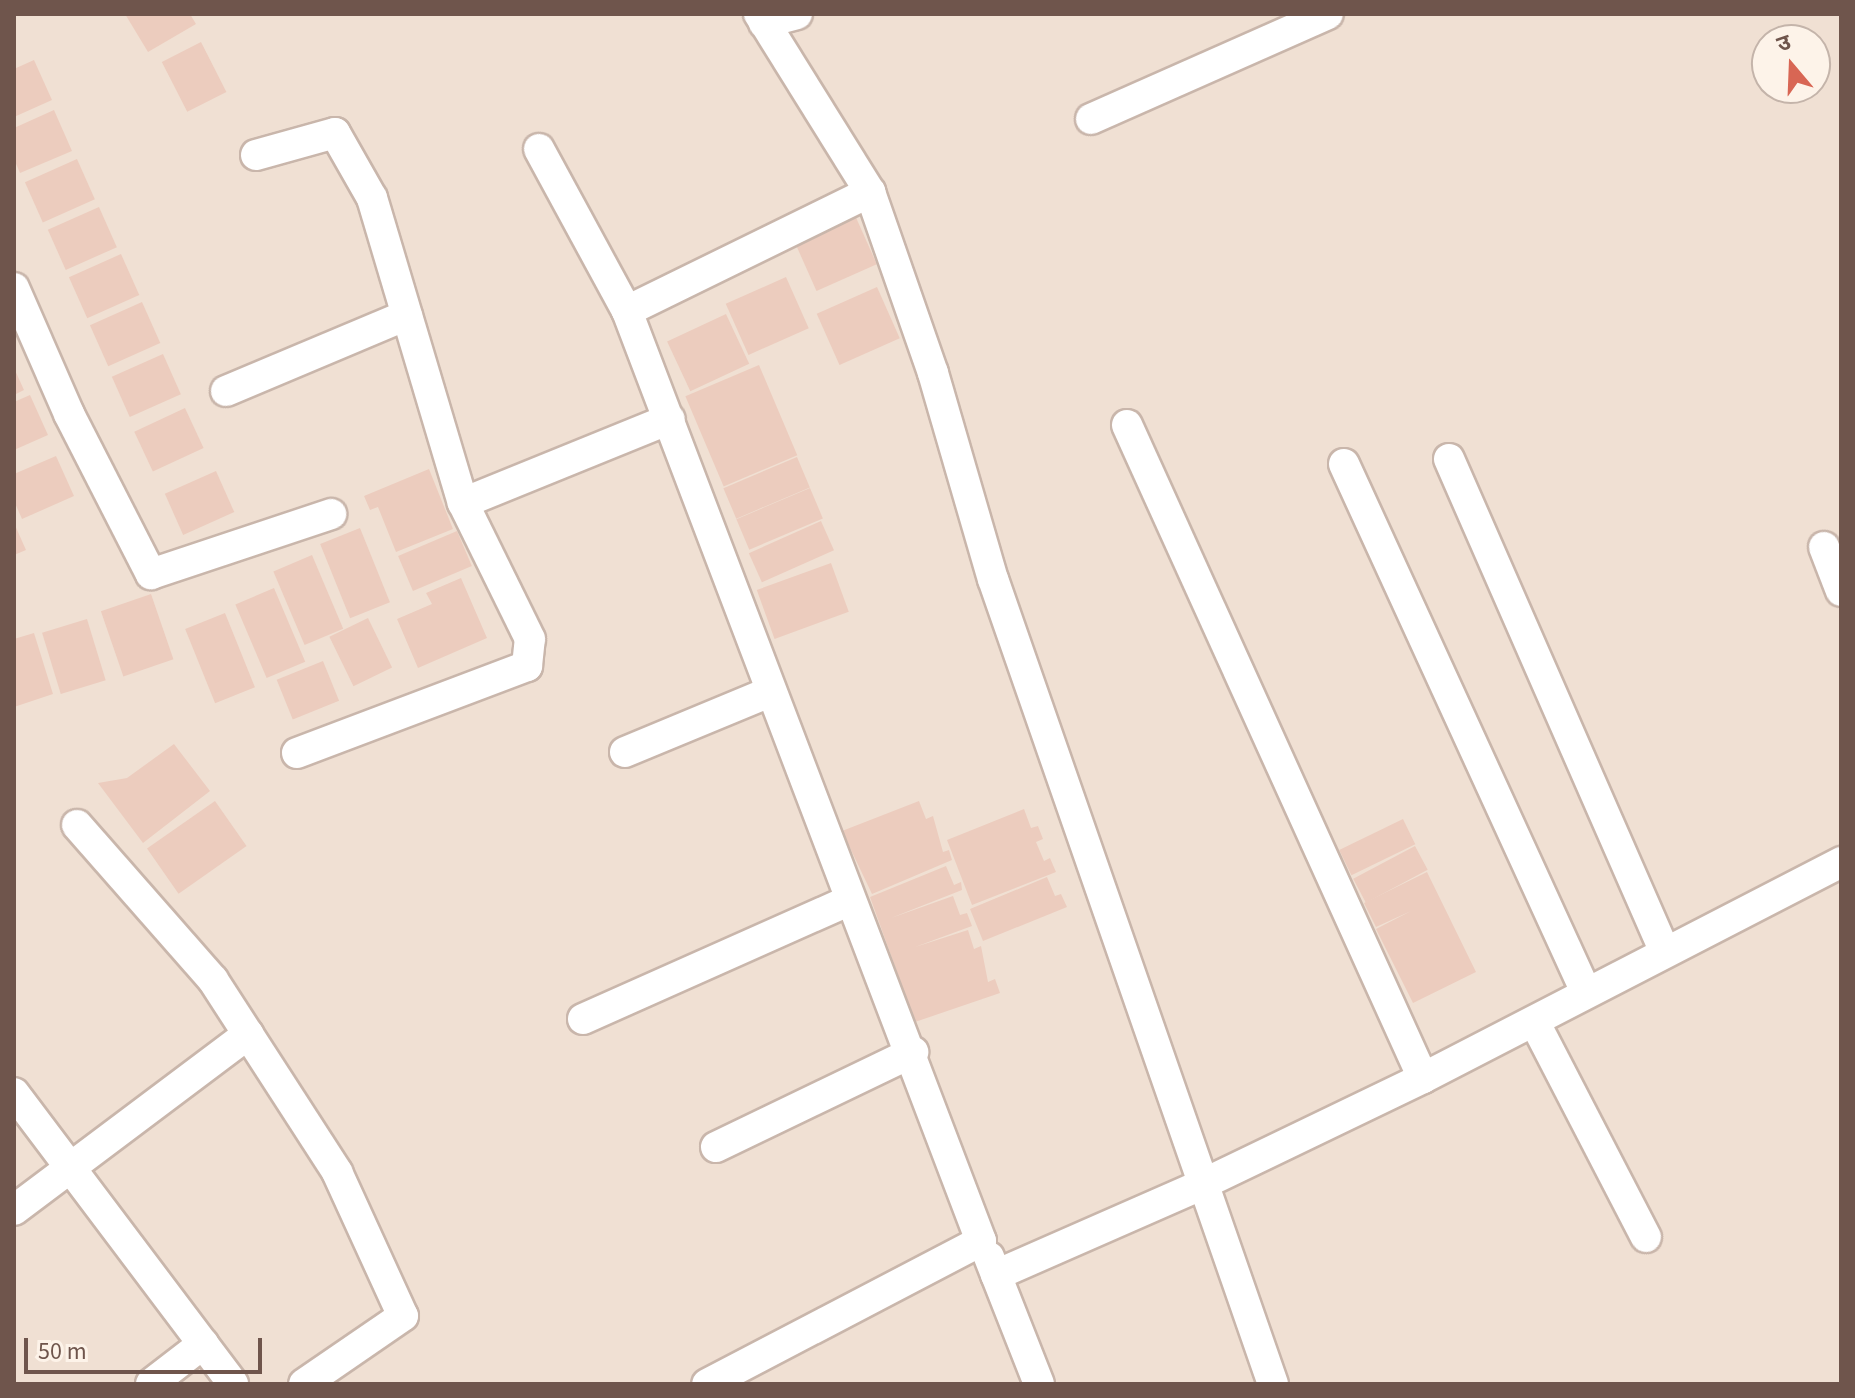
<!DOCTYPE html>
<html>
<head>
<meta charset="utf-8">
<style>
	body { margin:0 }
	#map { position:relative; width:1855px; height:1398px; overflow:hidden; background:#faefe4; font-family:"Source Sans 3","Noto Sans Devanagari",sans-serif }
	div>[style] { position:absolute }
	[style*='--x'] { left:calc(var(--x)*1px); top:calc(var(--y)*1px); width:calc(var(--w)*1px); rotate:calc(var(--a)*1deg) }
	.residential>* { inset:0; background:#f0e0d3 }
	.building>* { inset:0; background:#ecccbe; transform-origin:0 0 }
	.roads { filter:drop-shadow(2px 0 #c9b6ab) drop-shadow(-2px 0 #c9b6ab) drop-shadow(0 2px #c9b6ab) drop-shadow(0 -2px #c9b6ab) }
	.minor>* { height:30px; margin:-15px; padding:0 15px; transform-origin:15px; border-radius:15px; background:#fff }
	span { translate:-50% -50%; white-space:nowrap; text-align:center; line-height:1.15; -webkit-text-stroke:6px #fdf3e9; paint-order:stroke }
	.frame { position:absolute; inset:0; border:16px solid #6f554c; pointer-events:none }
	.north { position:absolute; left:1751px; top:24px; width:80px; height:80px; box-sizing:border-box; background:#fdf3e9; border:2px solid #c4b4aa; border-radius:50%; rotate:341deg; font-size:22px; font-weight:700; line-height:32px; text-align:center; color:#6f554c }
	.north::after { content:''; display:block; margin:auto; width:28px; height:36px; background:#d86654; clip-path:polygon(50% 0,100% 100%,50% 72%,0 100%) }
	.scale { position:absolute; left:24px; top:1338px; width:238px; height:36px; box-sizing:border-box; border:4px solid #6f554c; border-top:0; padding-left:10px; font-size:24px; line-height:28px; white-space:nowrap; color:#6f554c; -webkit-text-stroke:6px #fdf3e9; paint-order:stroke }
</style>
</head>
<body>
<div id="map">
	<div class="residential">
		<div style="clip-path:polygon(evenodd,14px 14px,1841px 14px,1841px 1384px,14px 1384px,14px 14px,1767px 40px,1815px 40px,1815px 88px,1767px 88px,1767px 40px)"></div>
	</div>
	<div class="building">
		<div style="clip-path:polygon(125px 14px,190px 14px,196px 24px,148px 52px)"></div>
		<div style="left:201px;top:42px;width:56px;height:44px;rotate:63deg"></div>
		<div style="clip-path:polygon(34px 60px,52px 100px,14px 117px,14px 69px)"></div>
		<div style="clip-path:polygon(54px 110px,72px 151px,20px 173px,14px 159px,14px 128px)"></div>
		<div style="left:77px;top:159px;width:44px;height:57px;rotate:66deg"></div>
		<div style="left:99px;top:207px;width:44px;height:56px;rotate:66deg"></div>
		<div style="left:854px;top:213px;width:56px;height:66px;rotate:66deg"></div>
		<div style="left:121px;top:254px;width:45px;height:57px;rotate:66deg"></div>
		<div style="left:786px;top:277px;width:56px;height:66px;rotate:66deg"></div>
		<div style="left:877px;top:287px;width:56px;height:66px;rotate:66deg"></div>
		<div style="left:142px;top:302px;width:45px;height:57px;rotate:66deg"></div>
		<div style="left:726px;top:314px;width:55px;height:65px;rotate:65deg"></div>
		<div style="left:163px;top:354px;width:44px;height:56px;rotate:66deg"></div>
		<div style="left:759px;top:365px;width:98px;height:80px;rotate:67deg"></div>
		<div style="clip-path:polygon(14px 368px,24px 390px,14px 395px)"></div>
		<div style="clip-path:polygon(30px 395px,48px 435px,14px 450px,14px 402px)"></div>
		<div style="left:185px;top:408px;width:44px;height:56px;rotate:65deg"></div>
		<div style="clip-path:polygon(56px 456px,74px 496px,22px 519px,14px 501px,14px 474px)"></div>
		<div style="left:797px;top:457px;width:33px;height:80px;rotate:67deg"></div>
		<div style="clip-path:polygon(429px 469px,453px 529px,396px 552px,378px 507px,370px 510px,364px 496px)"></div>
		<div style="left:216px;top:471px;width:45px;height:56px;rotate:66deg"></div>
		<div style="left:810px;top:488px;width:33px;height:80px;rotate:67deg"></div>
		<div style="left:821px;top:521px;width:32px;height:79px;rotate:66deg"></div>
		<div style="clip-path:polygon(14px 523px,26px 550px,14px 555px)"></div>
		<div style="left:360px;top:528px;width:80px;height:43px;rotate:68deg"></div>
		<div style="left:457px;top:531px;width:38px;height:64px;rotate:67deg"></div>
		<div style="left:312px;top:555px;width:80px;height:42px;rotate:67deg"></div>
		<div style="left:831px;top:563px;width:52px;height:79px;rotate:70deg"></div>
		<div style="clip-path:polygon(461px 578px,487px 638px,418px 668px,397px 619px,432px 604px,426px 593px)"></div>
		<div style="left:274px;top:588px;width:80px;height:42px;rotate:67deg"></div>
		<div style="left:151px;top:594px;width:69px;height:53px;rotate:71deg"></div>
		<div style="left:225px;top:613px;width:80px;height:43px;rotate:68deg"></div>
		<div style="left:368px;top:618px;width:55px;height:43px;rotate:64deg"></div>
		<div style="left:87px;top:619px;width:64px;height:47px;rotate:73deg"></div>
		<div style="clip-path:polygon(34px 633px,53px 694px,14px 707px,14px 639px)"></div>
		<div style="left:323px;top:661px;width:43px;height:50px;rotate:68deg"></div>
		<div style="clip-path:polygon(174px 744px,210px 791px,143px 843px,98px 783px,127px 778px)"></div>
		<div style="left:215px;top:801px;width:55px;height:83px;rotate:55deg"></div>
		<div style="clip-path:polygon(919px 801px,926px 819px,933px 816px,943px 852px,949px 850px,952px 860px,872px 894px,842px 831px)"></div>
		<div style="clip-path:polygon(1024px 809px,1031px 828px,1038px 826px,1043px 839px,1036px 842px,1044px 861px,1050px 858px,1056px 872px,972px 905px,947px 840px)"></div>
		<div style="left:1403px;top:819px;width:28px;height:71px;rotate:64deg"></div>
		<div style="left:1415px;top:846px;width:27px;height:70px;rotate:62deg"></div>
		<div style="clip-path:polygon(946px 866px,954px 885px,961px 882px,962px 890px,891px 918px,953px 896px,960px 915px,967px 913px,972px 926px,915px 947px,968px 930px,974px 949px,981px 946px,988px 982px,995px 979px,1000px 993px,915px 1022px,870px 897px)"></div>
		<div style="clip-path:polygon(1427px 872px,1476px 972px,1413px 1003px,1376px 929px,1411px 911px,1376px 927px,1364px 903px)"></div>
		<div style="clip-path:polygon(1047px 877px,1055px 896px,1061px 894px,1067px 907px,983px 941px,970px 909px)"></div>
	</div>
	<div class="roads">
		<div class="minor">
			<div style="--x:764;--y:23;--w:34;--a:-15"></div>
			<div style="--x:1091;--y:119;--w:259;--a:-23.9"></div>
			<div style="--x:539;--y:149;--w:184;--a:61.5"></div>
			<div style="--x:627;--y:311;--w:995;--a:69.16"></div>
			<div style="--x:981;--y:1241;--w:309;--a:152.4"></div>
			<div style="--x:256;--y:155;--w:82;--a:-15.6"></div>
			<div style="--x:335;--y:133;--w:75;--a:60.4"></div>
			<div style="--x:372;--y:198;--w:318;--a:73.4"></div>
			<div style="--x:463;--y:503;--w:223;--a:-22.1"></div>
			<div style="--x:870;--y:192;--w:192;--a:70.8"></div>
			<div style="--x:933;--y:373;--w:215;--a:73.8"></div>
			<div style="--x:993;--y:579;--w:852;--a:70.82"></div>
			<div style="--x:14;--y:288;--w:137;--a:66.4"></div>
			<div style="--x:69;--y:414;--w:180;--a:62.9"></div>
			<div style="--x:151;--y:574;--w:190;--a:-18.4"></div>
			<div style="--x:627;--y:311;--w:271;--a:-26.1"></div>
			<div style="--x:870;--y:192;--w:210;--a:-121.9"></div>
			<div style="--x:226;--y:391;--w:196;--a:-22.8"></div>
			<div style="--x:1127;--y:425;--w:717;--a:65.62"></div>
			<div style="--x:1449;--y:459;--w:536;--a:66.35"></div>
			<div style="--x:1344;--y:464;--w:581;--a:65.38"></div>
			<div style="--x:1824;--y:547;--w:47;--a:68.9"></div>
			<div style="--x:625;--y:752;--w:157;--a:-22.5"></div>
			<div style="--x:297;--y:753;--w:246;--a:-20.7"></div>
			<div style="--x:527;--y:666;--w:27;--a:-84"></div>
			<div style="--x:530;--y:639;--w:152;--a:-116.2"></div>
			<div style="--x:77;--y:825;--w:206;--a:48.7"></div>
			<div style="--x:213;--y:980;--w:229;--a:57.1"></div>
			<div style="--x:337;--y:1172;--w:158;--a:65.4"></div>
			<div style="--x:403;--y:1316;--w:120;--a:145.5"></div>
			<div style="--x:583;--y:1019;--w:292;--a:-24"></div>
			<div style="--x:1535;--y:1023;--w:241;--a:62.6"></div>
			<div style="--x:14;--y:1093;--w:364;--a:53"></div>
			<div style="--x:716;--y:1147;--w:219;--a:-25.7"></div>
			<div style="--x:14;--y:1210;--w:293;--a:-36.9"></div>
			<div style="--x:989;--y:1257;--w:136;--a:68.5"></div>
			<div style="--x:996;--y:1275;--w:224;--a:-23.7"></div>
			<div style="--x:1201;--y:1185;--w:246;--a:-25.7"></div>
			<div style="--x:1423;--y:1078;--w:471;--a:-27.3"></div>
			<div style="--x:151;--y:1384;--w:66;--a:-37.6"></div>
		</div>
	</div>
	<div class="frame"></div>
	<div class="north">उ</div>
	<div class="scale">50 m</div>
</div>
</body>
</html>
